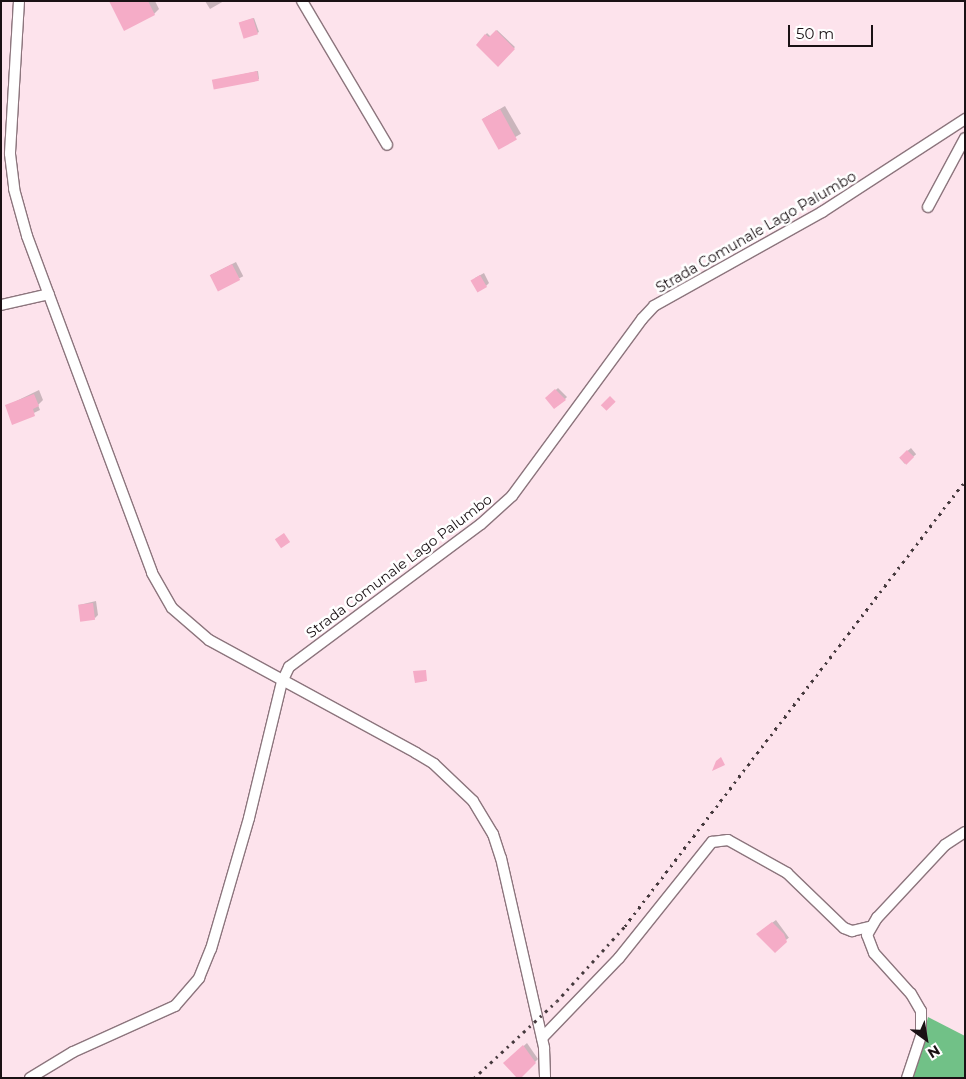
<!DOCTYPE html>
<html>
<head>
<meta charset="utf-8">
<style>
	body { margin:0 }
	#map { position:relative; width:966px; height:1079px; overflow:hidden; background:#fde3ec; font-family:Montserrat,sans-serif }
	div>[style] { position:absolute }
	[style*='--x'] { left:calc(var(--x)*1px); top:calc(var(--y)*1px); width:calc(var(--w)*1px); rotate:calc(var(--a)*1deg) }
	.forest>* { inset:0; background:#71c187 }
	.shadow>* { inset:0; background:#0003; transform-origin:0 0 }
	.building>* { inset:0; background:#f5acc7; transform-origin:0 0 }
	.roads { filter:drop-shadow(1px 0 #8c757d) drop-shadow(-1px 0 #8c757d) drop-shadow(0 1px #8c757d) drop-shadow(0 -1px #8c757d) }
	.minor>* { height:10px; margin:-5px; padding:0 5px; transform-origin:5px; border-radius:5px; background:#fff }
	.rail>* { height:3px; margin-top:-1.5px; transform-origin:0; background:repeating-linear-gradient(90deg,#44383c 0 2.5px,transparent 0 7.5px) }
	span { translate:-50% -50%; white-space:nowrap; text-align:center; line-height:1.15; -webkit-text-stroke:5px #fff; paint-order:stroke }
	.street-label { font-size:14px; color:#1a1114 }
	.frame { position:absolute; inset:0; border:2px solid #1a1114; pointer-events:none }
	.north { position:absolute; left:901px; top:1014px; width:50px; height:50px; -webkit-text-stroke:4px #fff; paint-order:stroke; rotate:148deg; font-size:14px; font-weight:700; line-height:20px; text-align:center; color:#1a1114 }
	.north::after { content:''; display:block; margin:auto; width:18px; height:22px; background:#1a1114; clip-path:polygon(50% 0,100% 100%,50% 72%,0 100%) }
	.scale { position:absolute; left:788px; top:25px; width:85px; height:22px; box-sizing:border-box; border:2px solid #1a1114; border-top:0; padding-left:6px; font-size:15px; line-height:18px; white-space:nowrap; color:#1a1114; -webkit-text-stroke:4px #fff; paint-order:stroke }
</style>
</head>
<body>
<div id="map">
	<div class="forest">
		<div style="clip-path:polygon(928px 1017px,965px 1036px,965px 1078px,913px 1078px)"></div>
	</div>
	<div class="shadow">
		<div style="clip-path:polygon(111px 1px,155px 1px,159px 9px,154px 14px)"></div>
		<div style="clip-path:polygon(205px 1px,224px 1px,210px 9px)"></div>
		<div style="clip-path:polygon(254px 18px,259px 32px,257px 33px,242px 22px)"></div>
		<div style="clip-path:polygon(497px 30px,515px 47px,498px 65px,478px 45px,487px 33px,491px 37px)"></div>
		<div style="clip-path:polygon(258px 71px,259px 79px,213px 81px,215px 80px)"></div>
		<div style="left:505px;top:106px;width:32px;height:26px;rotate:60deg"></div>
		<div style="left:236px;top:262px;width:16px;height:28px;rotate:63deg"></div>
		<div style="clip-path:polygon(484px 273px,489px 283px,486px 286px,475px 278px)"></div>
		<div style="clip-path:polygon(558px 388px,567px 397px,565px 399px,547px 398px)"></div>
		<div style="clip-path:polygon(39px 390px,43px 400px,38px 405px,40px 410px,13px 423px,6px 406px)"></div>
		<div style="left:911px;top:448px;width:8px;height:15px;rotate:50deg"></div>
		<div style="clip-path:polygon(96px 601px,98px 615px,95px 618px,79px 605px)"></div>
		<div style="left:776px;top:920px;width:22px;height:19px;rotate:54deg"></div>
		<div style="clip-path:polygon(527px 1043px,538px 1059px,519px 1078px,505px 1063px)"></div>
	</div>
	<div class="building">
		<div style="clip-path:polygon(109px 1px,148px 1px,155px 15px,124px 31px)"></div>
		<div style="left:253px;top:18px;width:17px;height:15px;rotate:73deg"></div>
		<div style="clip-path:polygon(496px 30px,515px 49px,498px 67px,476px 45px,485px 34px,489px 37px)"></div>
		<div style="left:257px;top:71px;width:10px;height:46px;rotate:79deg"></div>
		<div style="left:500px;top:109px;width:35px;height:21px;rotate:61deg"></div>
		<div style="left:232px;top:264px;width:18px;height:25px;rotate:63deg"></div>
		<div style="left:480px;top:275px;width:14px;height:11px;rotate:60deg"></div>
		<div style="clip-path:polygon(555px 389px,566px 400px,554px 409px,545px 398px)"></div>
		<div style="clip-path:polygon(34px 394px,39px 406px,33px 409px,35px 416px,12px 425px,5px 405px)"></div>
		<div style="left:610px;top:396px;width:8px;height:13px;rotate:45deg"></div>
		<div style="left:907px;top:450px;width:10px;height:11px;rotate:45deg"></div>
		<div style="left:284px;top:533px;width:11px;height:11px;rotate:56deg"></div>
		<div style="left:93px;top:603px;width:17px;height:15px;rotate:83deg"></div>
		<div style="clip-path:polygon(426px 670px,427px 681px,415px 683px,413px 671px)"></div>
		<div style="clip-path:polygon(721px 757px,725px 765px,712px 771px,716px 761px)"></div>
		<div style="clip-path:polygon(772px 922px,784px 934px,787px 942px,775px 953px,756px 934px)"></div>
		<div style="clip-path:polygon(523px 1045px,536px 1063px,521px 1078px,517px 1078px,503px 1063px)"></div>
	</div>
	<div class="roads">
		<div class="minor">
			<div style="--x:19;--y:1;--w:153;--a:93.4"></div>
			<div style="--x:10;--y:154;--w:35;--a:83"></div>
			<div style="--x:14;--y:189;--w:49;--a:74.5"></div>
			<div style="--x:27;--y:236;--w:359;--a:69.6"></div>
			<div style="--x:152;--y:573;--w:40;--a:60.3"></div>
			<div style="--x:172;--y:608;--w:49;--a:40.9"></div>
			<div style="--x:209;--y:640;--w:236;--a:28.6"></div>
			<div style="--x:416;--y:753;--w:21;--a:31"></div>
			<div style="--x:434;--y:764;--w:54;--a:43.5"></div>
			<div style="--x:473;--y:801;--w:39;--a:59"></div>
			<div style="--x:493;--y:834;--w:25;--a:72"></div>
			<div style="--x:501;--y:858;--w:195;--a:77.2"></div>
			<div style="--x:544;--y:1048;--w:30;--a:88"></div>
			<div style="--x:302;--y:1;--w:167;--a:59.4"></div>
			<div style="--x:928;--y:207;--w:78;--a:-61.8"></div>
			<div style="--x:1;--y:305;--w:49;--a:-12.9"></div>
			<div style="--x:542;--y:1038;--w:111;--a:-46.1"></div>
			<div style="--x:619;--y:958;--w:149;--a:-51.3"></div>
			<div style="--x:712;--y:842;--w:16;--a:-7"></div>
			<div style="--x:728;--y:840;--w:68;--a:29.2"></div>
			<div style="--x:787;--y:873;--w:79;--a:44"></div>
			<div style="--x:844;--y:928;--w:9;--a:21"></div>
			<div style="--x:852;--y:931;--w:18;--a:-13"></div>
			<div style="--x:30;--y:1078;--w:50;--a:-31.2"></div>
			<div style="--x:73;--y:1052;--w:112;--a:-24.3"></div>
			<div style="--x:175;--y:1006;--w:37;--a:-49"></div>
			<div style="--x:199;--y:978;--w:31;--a:-68"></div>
			<div style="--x:211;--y:949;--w:136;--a:-73.8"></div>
			<div style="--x:249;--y:818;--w:140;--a:-76.4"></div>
			<div style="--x:282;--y:682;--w:17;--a:-65"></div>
			<div style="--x:289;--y:667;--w:239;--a:-36.7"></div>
			<div style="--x:481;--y:524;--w:42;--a:-42.1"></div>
			<div style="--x:512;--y:496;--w:220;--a:-53.7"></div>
			<div style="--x:642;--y:319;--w:18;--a:-47"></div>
			<div style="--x:654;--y:306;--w:193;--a:-29.2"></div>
			<div style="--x:822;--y:212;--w:171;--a:-33"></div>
			<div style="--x:907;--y:1078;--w:44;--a:-71.6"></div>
			<div style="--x:921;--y:1036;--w:25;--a:-90"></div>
			<div style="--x:921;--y:1011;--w:20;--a:-120"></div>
			<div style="--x:911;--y:994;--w:55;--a:-132.1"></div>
			<div style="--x:874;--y:953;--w:19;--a:-111"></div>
			<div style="--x:867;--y:935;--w:20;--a:-60"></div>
			<div style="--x:877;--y:918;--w:100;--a:-47"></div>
			<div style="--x:945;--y:845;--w:24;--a:-33"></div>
		</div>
	</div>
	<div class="rail">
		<div style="--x:474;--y:1078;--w:113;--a:-42.9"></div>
		<div style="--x:557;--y:1001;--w:101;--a:-47.8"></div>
		<div style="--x:625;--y:926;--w:560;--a:-52.62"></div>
	</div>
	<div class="street-label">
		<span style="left:756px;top:232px;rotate:-30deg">Strada Comunale Lago Palumbo</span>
		<span style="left:399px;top:566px;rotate:-37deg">Strada Comunale Lago Palumbo</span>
	</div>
	<div class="frame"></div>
	<div class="north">N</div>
	<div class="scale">50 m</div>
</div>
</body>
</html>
